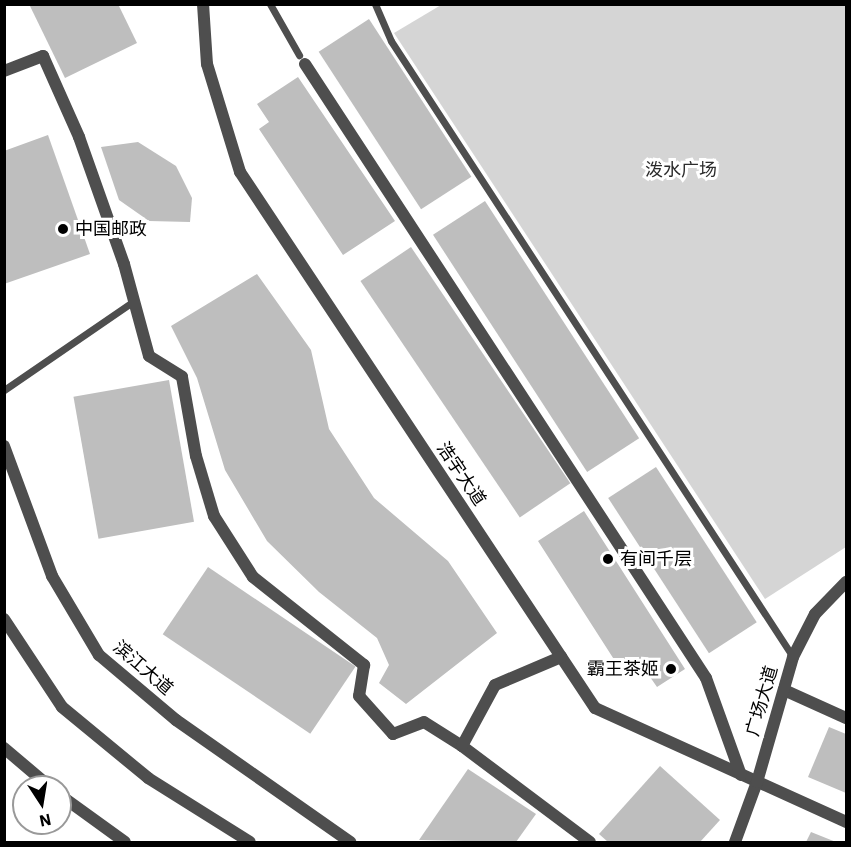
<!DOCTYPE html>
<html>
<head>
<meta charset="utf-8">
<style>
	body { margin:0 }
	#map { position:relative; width:851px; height:847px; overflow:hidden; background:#fff; font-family:"IBM Plex Sans","Noto Sans SC",sans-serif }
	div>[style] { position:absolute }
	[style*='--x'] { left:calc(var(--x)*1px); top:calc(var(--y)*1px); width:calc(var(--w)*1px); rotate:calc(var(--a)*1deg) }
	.green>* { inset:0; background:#d5d5d5 }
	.building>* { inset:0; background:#bebebe; transform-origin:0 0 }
	.lane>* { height:7px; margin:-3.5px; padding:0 3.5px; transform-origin:3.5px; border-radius:3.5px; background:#4e4e4e }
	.street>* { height:12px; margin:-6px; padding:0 6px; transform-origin:6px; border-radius:6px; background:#4e4e4e }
	.dots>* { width:16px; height:16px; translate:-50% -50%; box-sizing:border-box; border:3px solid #fff; border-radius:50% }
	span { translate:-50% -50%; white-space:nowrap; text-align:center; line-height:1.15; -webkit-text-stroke:6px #fff; paint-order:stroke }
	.park-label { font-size:18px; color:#2c2c2c }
	.poi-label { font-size:18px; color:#000 }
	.left { translate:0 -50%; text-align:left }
	.right { translate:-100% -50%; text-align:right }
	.street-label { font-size:18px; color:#000 }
	.frame { position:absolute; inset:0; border:6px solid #000; pointer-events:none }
	.north { position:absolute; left:12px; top:775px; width:60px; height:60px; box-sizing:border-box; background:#fff; border:2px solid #999; border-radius:50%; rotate:168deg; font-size:16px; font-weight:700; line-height:24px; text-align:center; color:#000 }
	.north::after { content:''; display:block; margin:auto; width:21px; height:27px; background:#000; clip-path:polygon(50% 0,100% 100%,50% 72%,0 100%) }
</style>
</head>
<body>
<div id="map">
	<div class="green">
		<div style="clip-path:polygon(441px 5px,846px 5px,846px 547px,765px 599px,394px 33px)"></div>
	</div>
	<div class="building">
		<div style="clip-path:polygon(29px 4px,118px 4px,137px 43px,65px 78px)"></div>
		<div style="left:369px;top:19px;width:188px;height:60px;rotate:57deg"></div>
		<div style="clip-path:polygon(298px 77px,395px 221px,343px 255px,259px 129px,269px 122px,257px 104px)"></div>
		<div style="clip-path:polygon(48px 135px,90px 254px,4px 284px,4px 151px)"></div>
		<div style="clip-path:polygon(138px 142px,176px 166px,192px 198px,190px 222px,149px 221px,119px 200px,101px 147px)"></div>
		<div style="left:485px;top:201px;width:283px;height:62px;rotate:57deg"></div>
		<div style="left:411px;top:247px;width:285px;height:61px;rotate:56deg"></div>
		<div style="clip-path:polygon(257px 274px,311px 350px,329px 429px,374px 498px,448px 561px,497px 633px,406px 704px,379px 683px,389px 665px,377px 638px,319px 592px,267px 541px,225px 470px,197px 378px,171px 326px)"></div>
		<div style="left:169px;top:380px;width:144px;height:97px;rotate:80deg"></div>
		<div style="left:656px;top:467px;width:185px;height:57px;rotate:57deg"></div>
		<div style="clip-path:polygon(584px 511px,685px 669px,657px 687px,641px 664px,624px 675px,538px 541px)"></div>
		<div style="left:208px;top:567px;width:178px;height:81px;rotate:34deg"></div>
		<div style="clip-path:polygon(829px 727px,846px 734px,846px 793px,808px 777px)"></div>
		<div style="clip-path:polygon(660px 766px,720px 820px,700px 842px,608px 842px,599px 834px)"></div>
		<div style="clip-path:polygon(468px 769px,536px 814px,516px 842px,419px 840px)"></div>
		<div style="clip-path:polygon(811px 832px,836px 842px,806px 842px)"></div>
	</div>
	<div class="lane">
		<div style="--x:270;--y:4;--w:59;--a:60.4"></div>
		<div style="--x:375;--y:4;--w:40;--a:66.6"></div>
		<div style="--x:391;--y:41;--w:736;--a:56.87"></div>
		<div style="--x:4;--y:390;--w:158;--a:-34.4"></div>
	</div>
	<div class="street">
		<div style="--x:203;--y:4;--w:60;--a:86.2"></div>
		<div style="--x:207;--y:64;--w:113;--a:73"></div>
		<div style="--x:240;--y:172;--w:643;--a:56.48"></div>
		<div style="--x:595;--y:708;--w:276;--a:24.4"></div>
		<div style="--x:305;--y:64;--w:733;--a:56.85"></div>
		<div style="--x:706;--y:678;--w:103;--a:70.2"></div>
		<div style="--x:4;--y:71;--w:42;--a:-21"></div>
		<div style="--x:43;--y:56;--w:89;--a:66"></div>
		<div style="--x:79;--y:137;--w:135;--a:70.5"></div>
		<div style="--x:124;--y:264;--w:95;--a:74.8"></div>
		<div style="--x:149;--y:356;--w:39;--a:32"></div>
		<div style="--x:182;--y:377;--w:80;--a:80"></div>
		<div style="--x:196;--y:456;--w:63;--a:73.3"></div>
		<div style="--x:214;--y:516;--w:72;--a:57.4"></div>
		<div style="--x:253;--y:577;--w:142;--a:38.4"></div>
		<div style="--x:364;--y:665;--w:31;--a:99"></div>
		<div style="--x:359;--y:696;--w:51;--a:48.2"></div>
		<div style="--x:393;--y:734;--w:33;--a:-21"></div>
		<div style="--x:424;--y:722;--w:45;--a:32.3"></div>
		<div style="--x:462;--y:746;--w:160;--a:36.9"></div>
		<div style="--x:4;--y:446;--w:139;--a:69.7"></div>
		<div style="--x:52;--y:576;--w:92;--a:59.3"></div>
		<div style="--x:99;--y:655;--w:101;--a:40.2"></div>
		<div style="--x:176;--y:720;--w:213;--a:35"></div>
		<div style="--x:4;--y:619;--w:105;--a:56.6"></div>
		<div style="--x:62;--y:707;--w:112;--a:39.5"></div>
		<div style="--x:148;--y:778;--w:120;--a:32.1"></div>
		<div style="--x:784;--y:690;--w:68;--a:24.3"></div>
		<div style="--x:462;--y:746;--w:69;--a:-61.6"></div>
		<div style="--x:495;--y:685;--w:72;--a:-23"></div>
		<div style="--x:4;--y:748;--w:60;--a:40.3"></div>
		<div style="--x:60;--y:795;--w:80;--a:35.9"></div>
		<div style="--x:735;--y:842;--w:64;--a:-69.9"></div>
		<div style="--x:757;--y:782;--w:130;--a:-73.9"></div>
		<div style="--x:793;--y:657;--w:48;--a:-62.9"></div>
		<div style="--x:815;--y:614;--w:45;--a:-45.9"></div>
	</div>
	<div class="dots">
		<div style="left:63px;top:229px;background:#000"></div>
		<div style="left:608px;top:559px;background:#000"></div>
		<div style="left:671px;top:669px;background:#000"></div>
	</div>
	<div class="park-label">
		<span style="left:681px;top:170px">泼水广场</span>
	</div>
	<div class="poi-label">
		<span class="left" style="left:75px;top:229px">中国邮政</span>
		<span class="left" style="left:620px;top:559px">有间千层</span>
		<span class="right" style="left:659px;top:669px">霸王茶姬</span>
	</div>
	<div class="street-label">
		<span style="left:461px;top:474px;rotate:56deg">浩宇大道</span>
		<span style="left:143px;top:668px;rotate:41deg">滨江大道</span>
		<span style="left:762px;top:701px;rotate:-74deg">广场大道</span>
	</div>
	<div class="frame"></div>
	<div class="north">N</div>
</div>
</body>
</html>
